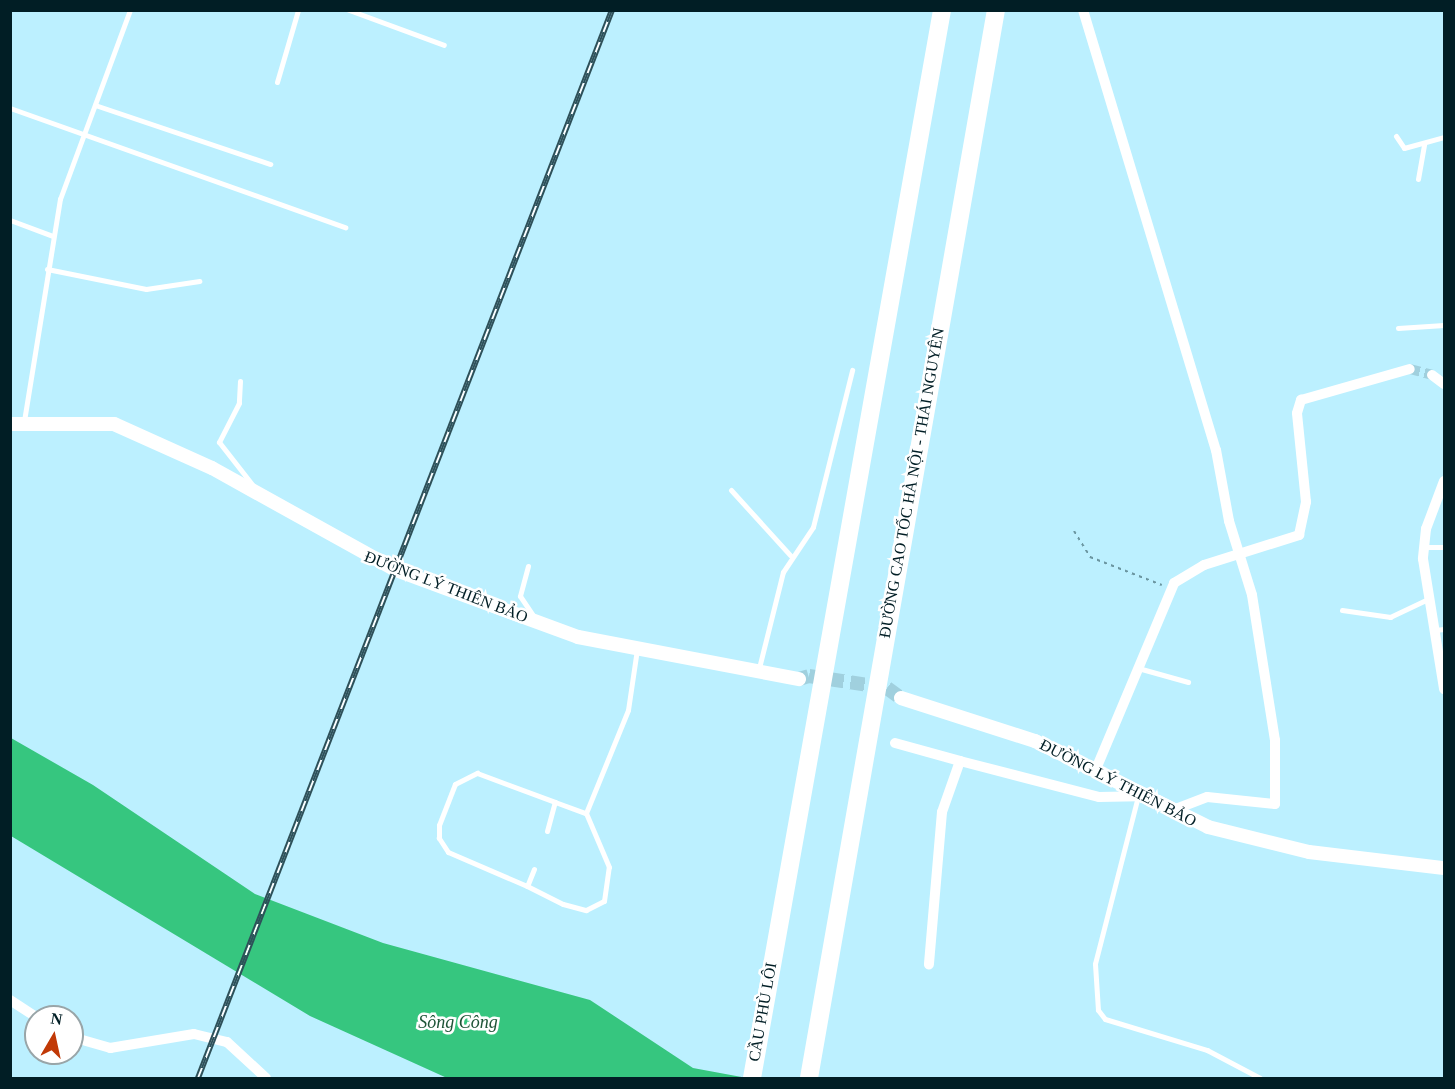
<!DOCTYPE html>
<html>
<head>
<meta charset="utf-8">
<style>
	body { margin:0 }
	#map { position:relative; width:1455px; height:1089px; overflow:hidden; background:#bcf0ff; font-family:Georgia,serif }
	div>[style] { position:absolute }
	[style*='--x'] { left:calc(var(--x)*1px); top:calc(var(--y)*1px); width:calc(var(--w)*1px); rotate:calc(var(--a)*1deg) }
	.water>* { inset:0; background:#36c67f }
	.minor-tunnel>* { height:10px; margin-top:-5px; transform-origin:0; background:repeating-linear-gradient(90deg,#a0d0de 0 10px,transparent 0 15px) }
	.secondary-tunnel>* { height:14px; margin-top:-7px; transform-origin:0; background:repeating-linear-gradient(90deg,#a0d0de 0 14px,transparent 0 21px) }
	.path>* { height:2px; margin-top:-1px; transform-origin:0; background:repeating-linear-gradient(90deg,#6b96a1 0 3px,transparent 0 7.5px) }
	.service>* { height:5px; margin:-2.5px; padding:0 2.5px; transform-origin:2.5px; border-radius:2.5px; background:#fff }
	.minor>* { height:10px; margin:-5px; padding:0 5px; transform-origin:5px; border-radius:5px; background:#fff }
	.secondary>* { height:14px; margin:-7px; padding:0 7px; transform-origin:7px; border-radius:7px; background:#fff }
	.motorway>* { height:18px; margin:-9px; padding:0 9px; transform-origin:9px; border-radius:9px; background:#fff }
	.rail>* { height:6px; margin-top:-3px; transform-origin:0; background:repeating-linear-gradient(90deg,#fff 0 11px,#2e5059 0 22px); box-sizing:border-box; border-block:2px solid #2e5059 }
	span { translate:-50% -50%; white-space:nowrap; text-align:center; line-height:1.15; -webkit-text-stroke:5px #fff; paint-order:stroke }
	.street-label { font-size:16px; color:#011e25 }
	.water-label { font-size:18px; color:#1f5538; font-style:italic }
	.frame { position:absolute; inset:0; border:12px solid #011e25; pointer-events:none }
	.north { position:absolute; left:24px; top:1005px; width:60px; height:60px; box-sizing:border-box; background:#fff; border:2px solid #99a5a8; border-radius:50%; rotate:9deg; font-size:16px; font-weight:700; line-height:24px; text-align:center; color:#011e25 }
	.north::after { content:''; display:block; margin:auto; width:21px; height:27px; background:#c13906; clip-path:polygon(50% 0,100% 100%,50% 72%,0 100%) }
</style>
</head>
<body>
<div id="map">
	<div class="water">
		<div style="clip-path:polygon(11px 738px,93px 785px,255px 894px,383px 943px,590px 1000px,693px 1068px,747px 1078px,447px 1078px,310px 1016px,11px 836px)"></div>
	</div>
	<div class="minor-tunnel">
		<div style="--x:1410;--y:369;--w:23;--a:15"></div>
	</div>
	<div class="secondary-tunnel">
		<div style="--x:799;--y:679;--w:10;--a:-17"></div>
		<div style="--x:809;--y:676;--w:79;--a:8.7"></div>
		<div style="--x:887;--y:688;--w:17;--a:36"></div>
	</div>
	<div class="path">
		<div style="--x:1074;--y:531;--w:31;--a:58"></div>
		<div style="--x:1090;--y:557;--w:77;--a:21.3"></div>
	</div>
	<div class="service">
		<div style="--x:349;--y:10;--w:101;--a:20.2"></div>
		<div style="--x:277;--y:82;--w:75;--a:-73.7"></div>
		<div style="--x:95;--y:105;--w:185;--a:18.6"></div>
		<div style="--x:10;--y:108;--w:356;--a:19.6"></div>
		<div style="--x:1396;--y:136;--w:14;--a:56"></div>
		<div style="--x:1404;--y:148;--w:41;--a:-15.4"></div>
		<div style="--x:1418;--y:179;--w:35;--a:-80"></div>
		<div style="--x:10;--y:220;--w:46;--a:20.4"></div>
		<div style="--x:47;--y:269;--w:101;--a:11.4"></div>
		<div style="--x:146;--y:289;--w:54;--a:-8.6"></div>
		<div style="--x:1398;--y:328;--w:46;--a:-3.7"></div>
		<div style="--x:240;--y:381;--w:22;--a:93"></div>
		<div style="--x:239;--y:403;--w:44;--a:117.1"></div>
		<div style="--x:219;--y:442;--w:58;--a:52"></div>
		<div style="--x:24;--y:421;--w:225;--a:-80.8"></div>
		<div style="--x:60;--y:199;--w:202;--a:-69.7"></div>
		<div style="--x:731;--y:490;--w:88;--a:47.8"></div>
		<div style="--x:1424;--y:547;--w:20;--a:0"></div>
		<div style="--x:528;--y:566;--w:31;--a:105"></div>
		<div style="--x:520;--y:596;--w:29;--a:56"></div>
		<div style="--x:1342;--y:610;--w:49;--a:8.3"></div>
		<div style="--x:1390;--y:617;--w:42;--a:-25.3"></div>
		<div style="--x:1435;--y:630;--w:9;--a:-6"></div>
		<div style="--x:1138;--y:668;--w:52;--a:15.6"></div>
		<div style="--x:758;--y:672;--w:103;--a:-76"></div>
		<div style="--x:783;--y:572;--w:54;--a:-56.3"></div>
		<div style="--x:813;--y:527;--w:162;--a:-76"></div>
		<div style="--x:1138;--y:796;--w:173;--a:104.4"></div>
		<div style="--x:1095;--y:964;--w:46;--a:86.3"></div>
		<div style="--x:1098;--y:1010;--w:11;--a:52"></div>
		<div style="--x:1105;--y:1019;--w:107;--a:16.9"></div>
		<div style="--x:1207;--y:1050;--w:60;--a:27.8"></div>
		<div style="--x:547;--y:831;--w:30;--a:-75"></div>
		<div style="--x:555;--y:802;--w:33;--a:20"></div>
		<div style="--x:534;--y:869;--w:18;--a:112"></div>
		<div style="--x:527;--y:886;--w:40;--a:26.6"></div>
		<div style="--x:563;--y:904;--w:24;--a:15"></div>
		<div style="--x:586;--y:910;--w:20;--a:-27"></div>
		<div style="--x:604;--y:901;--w:34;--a:-82"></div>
		<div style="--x:609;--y:867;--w:59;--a:-113.1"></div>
		<div style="--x:586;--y:813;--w:111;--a:-67.8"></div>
		<div style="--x:628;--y:710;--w:62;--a:-81.6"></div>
		<div style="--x:527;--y:886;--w:86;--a:-156.7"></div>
		<div style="--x:448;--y:852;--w:17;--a:-123"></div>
		<div style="--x:439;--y:838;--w:13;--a:-90"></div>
		<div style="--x:439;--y:825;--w:44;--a:-68.7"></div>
		<div style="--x:455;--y:784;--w:25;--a:-27"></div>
		<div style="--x:477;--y:773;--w:83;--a:20.4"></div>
	</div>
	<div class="minor">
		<div style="--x:1083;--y:10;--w:460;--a:73.2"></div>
		<div style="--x:1216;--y:450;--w:72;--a:79.6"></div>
		<div style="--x:1229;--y:521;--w:77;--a:72.7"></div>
		<div style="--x:1252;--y:595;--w:147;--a:81"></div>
		<div style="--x:1275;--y:740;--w:64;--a:90"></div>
		<div style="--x:1275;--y:804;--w:68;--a:-174.1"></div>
		<div style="--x:1207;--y:797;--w:39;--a:159"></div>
		<div style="--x:1432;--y:375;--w:15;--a:37"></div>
		<div style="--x:1444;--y:481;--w:51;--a:110.6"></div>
		<div style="--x:1426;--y:529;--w:30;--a:96"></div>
		<div style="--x:1423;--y:559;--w:132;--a:80.8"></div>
		<div style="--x:895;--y:743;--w:67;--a:15.5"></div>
		<div style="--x:960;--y:761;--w:54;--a:109.4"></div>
		<div style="--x:942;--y:812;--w:153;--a:94.9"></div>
		<div style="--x:960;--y:761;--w:144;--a:14.5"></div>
		<div style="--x:1099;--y:797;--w:39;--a:-1"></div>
		<div style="--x:1096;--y:769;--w:202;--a:-67.2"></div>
		<div style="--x:1174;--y:583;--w:35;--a:-31"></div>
		<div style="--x:1204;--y:565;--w:100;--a:-17.5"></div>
		<div style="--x:1299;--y:535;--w:34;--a:-78"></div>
		<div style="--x:1306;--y:502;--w:89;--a:-95.8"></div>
		<div style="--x:1297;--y:413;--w:14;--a:-73"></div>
		<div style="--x:1301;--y:400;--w:113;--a:-15.9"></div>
		<div style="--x:10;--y:1000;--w:31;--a:33"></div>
		<div style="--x:72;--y:1037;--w:40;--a:16"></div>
		<div style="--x:110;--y:1048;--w:85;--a:-9.5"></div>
		<div style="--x:194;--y:1034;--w:34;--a:14"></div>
		<div style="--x:227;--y:1042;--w:53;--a:42.7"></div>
	</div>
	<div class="secondary">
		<div style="--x:10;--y:424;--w:104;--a:0"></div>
		<div style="--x:114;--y:424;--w:107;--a:24.2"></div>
		<div style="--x:212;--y:468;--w:210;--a:29"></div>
		<div style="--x:396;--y:570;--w:194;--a:20.2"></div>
		<div style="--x:578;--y:637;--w:225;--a:10.8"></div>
		<div style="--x:901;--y:698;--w:141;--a:17.8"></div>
		<div style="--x:1035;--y:741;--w:193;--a:26.4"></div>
		<div style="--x:1208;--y:827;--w:104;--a:13.9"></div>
		<div style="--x:1309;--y:852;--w:136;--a:6.8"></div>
	</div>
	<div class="motorway">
		<div style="--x:752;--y:1078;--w:1085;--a:-79.91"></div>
		<div style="--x:809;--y:1078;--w:1084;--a:-80.07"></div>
	</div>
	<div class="rail">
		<div style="--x:198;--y:1078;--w:1145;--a:-68.81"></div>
	</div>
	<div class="street-label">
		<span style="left:912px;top:483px;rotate:-80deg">ĐƯỜNG CAO TỐC HÀ NỘI - THÁI NGUYÊN</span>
		<span style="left:446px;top:587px;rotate:21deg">ĐƯỜNG LÝ THIÊN BẢO</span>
		<span style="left:1118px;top:783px;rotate:27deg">ĐƯỜNG LÝ THIÊN BẢO</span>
		<span style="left:763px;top:1012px;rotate:-80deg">CẦU PHÙ LÔI</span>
	</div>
	<div class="water-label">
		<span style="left:458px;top:1022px">Sông Công</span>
	</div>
	<div class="frame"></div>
	<div class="north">N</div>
</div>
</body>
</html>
